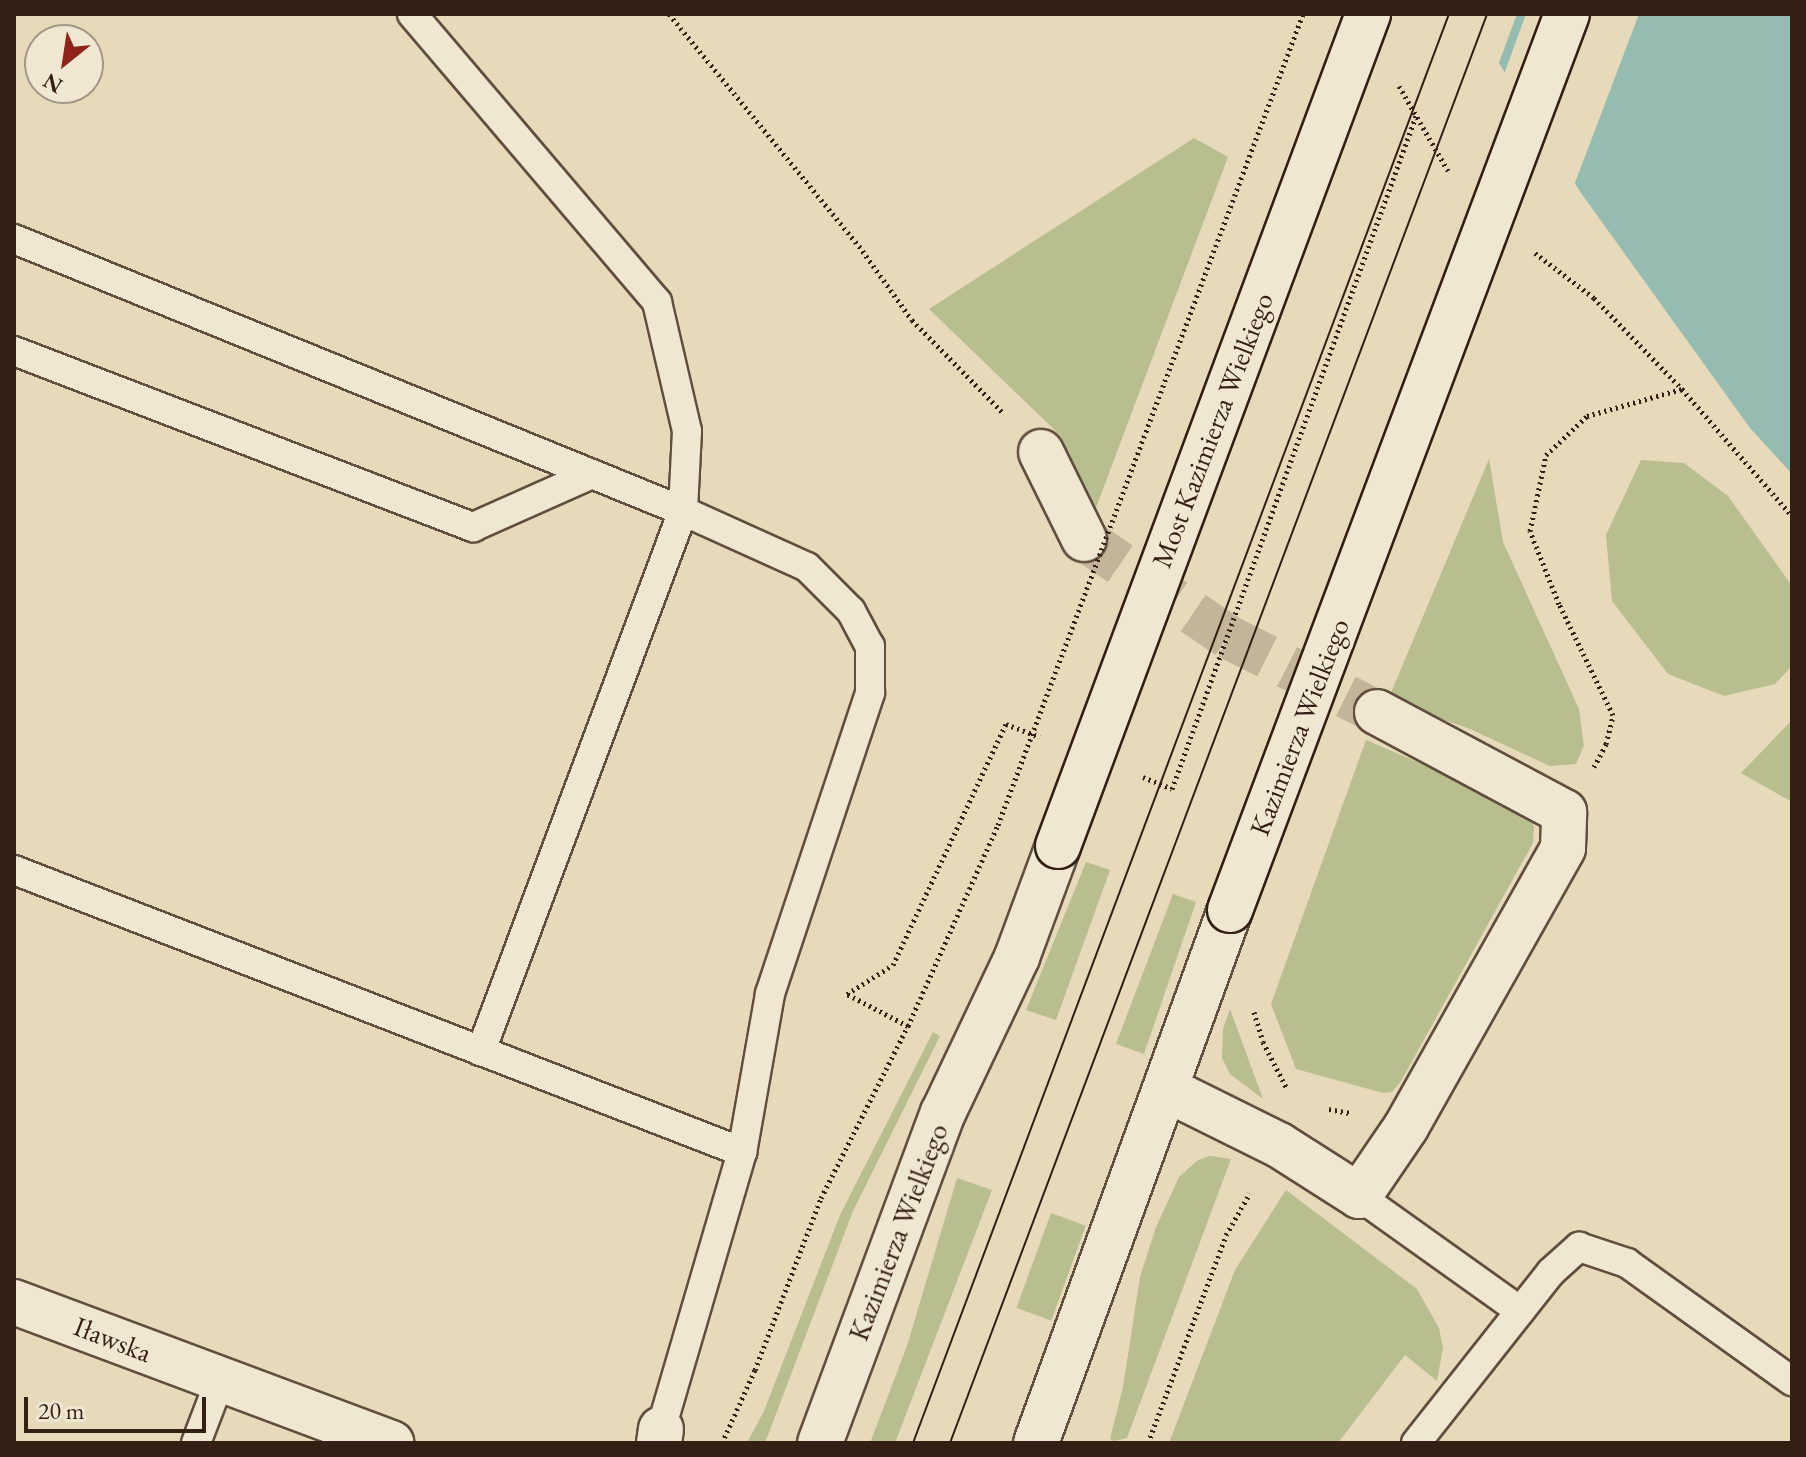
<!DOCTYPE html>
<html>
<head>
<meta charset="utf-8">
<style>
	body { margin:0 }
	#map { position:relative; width:1806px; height:1457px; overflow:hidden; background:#e6daba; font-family:"EB Garamond",serif }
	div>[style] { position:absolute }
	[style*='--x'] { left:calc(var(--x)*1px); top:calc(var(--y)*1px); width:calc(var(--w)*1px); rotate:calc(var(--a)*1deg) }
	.green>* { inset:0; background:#b8be8d; transform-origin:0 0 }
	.water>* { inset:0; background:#96bbb0 }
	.pier>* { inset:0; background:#e6daba }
	.minor-tunnel>* { height:44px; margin-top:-22px; transform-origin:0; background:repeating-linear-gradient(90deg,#c2b599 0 44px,transparent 0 66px) }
	.path>* { height:5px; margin-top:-2.5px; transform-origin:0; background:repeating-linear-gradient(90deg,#331f14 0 2px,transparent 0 6px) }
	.roads { filter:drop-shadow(2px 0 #604e3e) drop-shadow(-2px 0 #604e3e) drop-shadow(0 2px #604e3e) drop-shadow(0 -2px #604e3e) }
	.service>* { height:28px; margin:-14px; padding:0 14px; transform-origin:14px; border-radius:14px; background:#efe7d2 }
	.minor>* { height:44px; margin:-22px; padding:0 22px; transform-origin:22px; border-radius:22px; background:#efe7d2 }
	.secondary>* { height:44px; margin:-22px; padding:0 22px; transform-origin:22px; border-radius:22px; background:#efe7d2 }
	.tram>* { height:2px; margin:-1px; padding:0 1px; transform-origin:1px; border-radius:1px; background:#331f14 }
	.path-bridge>* { height:5px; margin-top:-2.5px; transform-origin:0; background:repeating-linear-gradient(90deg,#331f14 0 2px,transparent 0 6px) }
	.bridges { filter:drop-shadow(2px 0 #331f14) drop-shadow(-2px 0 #331f14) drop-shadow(0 2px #331f14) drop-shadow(0 -2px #331f14) }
	.secondary-bridge>* { height:44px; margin:-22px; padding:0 22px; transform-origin:22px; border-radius:22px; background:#efe7d2 }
	span { translate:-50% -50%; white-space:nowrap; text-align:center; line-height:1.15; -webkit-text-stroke:7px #efe7d2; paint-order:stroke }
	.street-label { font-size:28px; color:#331f14 }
	.frame { position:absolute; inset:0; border:16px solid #331f14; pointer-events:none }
	.north { position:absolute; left:24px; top:24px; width:80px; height:80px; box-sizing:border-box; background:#efe7d2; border:2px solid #a49786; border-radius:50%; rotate:210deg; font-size:22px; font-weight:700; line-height:32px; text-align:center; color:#331f14 }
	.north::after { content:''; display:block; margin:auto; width:28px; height:36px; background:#8f2418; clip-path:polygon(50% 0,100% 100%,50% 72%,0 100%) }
	.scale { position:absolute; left:24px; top:1397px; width:182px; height:36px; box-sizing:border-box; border:4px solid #331f14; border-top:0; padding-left:10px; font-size:24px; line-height:28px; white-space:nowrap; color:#331f14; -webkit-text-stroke:6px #efe7d2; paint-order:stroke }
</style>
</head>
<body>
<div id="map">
	<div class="green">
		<div style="clip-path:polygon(1194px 138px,1228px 157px,1094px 513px,1061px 436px,929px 309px)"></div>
		<div style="clip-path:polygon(1489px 459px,1503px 542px,1579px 709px,1584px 746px,1576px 764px,1550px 766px,1470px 729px,1388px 700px)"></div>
		<div style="clip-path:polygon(1641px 460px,1684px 463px,1728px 496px,1792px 586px,1792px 666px,1775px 684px,1724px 696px,1668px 674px,1612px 601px,1606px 535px)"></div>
		<div style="clip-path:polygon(1792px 720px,1792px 802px,1741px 773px)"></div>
		<div style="clip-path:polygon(1366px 740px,1522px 807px,1534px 826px,1533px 843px,1401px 1081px,1392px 1092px,1383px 1093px,1296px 1069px,1271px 1004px)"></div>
		<div style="clip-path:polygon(1086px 862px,1110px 870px,1056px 1020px,1026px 1010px)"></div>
		<div style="clip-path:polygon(1173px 894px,1196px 902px,1144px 1054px,1116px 1044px)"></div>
		<div style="clip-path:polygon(1230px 1009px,1263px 1099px,1230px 1074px,1222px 1058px,1223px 1029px)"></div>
		<div style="clip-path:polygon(933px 1032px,940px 1036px,853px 1211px,765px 1443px,747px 1443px,764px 1411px,840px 1215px)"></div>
		<div style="clip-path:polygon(1210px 1156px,1231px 1159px,1127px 1438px,1114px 1441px,1110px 1439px,1123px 1387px,1140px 1277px,1156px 1227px,1179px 1177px,1198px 1160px)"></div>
		<div style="clip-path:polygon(957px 1178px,992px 1190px,895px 1443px,870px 1443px,907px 1346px)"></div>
		<div style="clip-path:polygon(1286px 1190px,1417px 1289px,1439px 1328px,1443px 1348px,1437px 1381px,1405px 1355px,1338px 1443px,1169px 1443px,1235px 1270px)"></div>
		<div style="left:1051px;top:1213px;width:37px;height:101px;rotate:20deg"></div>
	</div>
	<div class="water">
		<div style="clip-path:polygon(1468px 14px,1792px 14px,1792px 474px,1750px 428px,1581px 193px)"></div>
	</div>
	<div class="pier">
		<div style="clip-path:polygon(1464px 14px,1517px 14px,1497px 68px,1464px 16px)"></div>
		<div style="clip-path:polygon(1526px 14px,1639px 14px,1573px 188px,1503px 77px)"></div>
	</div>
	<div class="minor-tunnel">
		<div style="--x:1084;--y:539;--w:174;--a:34.2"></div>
		<div style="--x:1228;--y:637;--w:167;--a:26.7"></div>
	</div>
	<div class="path">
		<div style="--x:669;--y:14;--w:300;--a:50.7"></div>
		<div style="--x:859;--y:246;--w:91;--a:54.4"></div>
		<div style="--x:912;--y:320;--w:132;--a:45.6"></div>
		<div style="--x:1399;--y:86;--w:98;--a:60"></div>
		<div style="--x:1535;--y:253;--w:74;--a:37.3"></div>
		<div style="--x:1594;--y:298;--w:127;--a:46"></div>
		<div style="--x:1682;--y:389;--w:168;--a:49.1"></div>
		<div style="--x:1594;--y:767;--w:26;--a:-62"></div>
		<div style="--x:1606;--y:744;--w:30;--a:-76"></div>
		<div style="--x:1613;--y:715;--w:123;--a:-115.9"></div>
		<div style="--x:1559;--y:604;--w:79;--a:-111.7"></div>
		<div style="--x:1530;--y:531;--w:78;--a:-78.1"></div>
		<div style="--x:1546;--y:455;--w:57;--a:-43.6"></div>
		<div style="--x:1587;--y:416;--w:99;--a:-15.9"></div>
		<div style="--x:1143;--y:777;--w:31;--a:22"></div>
		<div style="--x:1172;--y:789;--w:716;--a:-70.07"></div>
		<div style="--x:1254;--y:1012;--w:31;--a:73"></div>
		<div style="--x:1263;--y:1042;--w:51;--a:62.9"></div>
		<div style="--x:908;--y:1026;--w:69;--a:-152.3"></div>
		<div style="--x:847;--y:994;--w:54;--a:-32.2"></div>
		<div style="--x:893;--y:965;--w:266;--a:-64.9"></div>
		<div style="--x:1006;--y:724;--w:36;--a:21"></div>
		<div style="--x:1329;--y:1109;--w:21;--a:11"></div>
		<div style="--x:722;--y:1443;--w:80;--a:-65.7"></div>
		<div style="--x:755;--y:1370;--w:184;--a:-69"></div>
		<div style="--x:821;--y:1198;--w:193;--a:-63.2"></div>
		<div style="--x:908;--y:1026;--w:220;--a:-65.9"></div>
		<div style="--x:1148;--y:1443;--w:222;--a:-69.4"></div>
		<div style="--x:1226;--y:1235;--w:48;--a:-60.3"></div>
	</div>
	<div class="roads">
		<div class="service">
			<div style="--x:412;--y:14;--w:378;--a:49.6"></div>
			<div style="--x:657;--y:302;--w:132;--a:76.9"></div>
			<div style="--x:687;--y:431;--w:80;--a:92.9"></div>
			<div style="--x:683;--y:511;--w:136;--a:24.3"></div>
			<div style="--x:807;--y:567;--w:62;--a:45"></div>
			<div style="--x:851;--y:611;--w:40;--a:62"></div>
			<div style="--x:870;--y:646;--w:47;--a:90"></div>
			<div style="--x:870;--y:693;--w:317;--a:108.4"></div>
			<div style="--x:770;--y:994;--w:160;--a:100"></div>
			<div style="--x:742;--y:1152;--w:289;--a:106.3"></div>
			<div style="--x:14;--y:239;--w:722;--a:22.13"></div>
			<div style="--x:683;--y:511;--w:577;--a:110.51"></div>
			<div style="--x:14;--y:351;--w:492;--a:21"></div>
			<div style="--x:473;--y:527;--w:130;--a:-24"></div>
			<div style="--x:14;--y:870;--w:781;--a:21.17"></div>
			<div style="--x:1359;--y:1196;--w:198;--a:35.5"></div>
			<div style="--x:196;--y:1443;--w:67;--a:-69.1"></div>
			<div style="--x:1416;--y:1443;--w:218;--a:-51.7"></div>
			<div style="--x:1551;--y:1272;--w:38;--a:-42"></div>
			<div style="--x:1579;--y:1247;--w:51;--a:18.4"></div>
			<div style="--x:1627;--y:1263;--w:203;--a:35.6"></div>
		</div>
		<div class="minor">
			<div style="--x:1041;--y:452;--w:97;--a:63.7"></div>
			<div style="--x:1166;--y:1089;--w:126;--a:26.4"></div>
			<div style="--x:1279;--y:1145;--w:95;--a:32.5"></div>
			<div style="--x:1359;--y:1196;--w:83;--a:-55.7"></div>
			<div style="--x:1406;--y:1127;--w:320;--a:-60.6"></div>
			<div style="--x:1563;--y:848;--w:36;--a:-88"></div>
			<div style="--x:1564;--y:812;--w:212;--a:-151.9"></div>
			<div style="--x:14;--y:1302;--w:403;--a:20.5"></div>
			<div style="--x:659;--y:1443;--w:14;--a:-82"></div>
		</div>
		<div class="secondary">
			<div style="--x:820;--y:1443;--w:352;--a:-69.6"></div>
			<div style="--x:943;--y:1113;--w:173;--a:-64.6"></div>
			<div style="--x:1017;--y:957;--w:118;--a:-69.7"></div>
			<div style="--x:1036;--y:1443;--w:567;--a:-70"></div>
		</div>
	</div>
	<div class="tram">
		<div style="--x:913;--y:1443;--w:1526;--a:-69.44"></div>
		<div style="--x:950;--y:1443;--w:1527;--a:-69.4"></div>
	</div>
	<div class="path-bridge">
		<div style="--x:998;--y:825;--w:866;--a:-69.39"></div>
	</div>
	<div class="bridges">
		<div class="secondary-bridge">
			<div style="--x:1058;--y:846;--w:888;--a:-69.56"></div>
			<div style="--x:1230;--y:910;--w:957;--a:-69.39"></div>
		</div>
	</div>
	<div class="street-label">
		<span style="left:1212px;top:430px;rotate:-69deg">Most Kazimierza Wielkiego</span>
		<span style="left:1299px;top:727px;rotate:-69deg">Kazimierza Wielkiego</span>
		<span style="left:898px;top:1232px;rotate:-69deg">Kazimierza Wielkiego</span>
		<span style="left:113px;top:1339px;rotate:21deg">Iławska</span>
	</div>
	<div class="frame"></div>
	<div class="north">N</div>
	<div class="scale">20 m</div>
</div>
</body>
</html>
